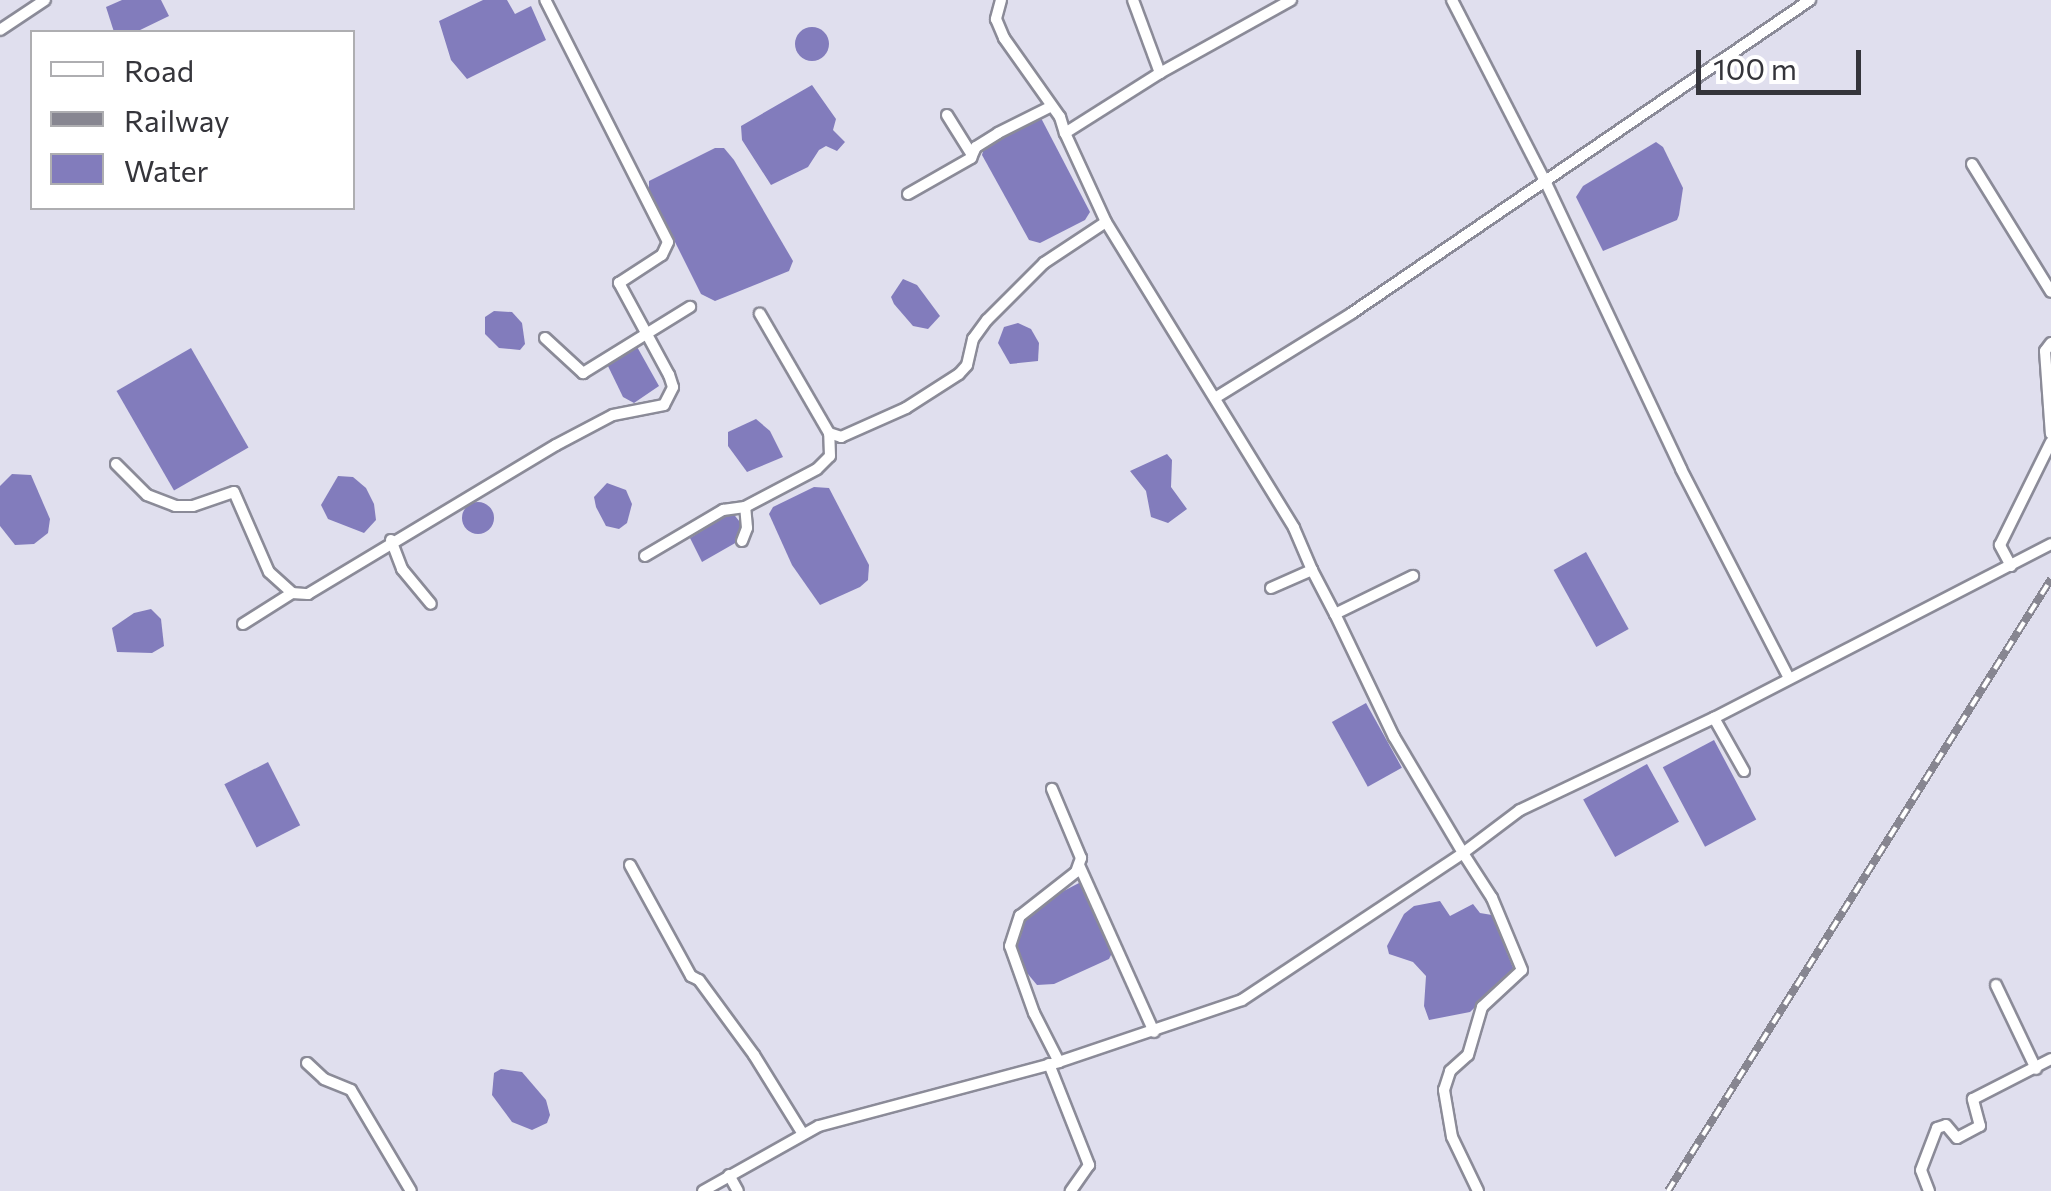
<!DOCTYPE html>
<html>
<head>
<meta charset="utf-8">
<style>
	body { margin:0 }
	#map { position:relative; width:2051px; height:1191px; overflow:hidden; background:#e0dfee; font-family:Commissioner,sans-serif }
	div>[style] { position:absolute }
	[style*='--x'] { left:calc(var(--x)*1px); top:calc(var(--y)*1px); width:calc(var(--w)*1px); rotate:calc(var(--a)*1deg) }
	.water>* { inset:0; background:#827cbc; transform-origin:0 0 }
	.round { border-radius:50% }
	.roads { filter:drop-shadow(2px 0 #8b8b98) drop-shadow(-2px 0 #8b8b98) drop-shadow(0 2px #8b8b98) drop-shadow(0 -2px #8b8b98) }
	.street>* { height:10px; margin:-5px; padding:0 5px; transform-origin:5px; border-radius:5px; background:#fff }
	.rail>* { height:8px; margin-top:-4px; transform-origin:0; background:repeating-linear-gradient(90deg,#fff 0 11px,#878691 0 22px); box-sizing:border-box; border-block:2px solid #878691 }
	span { translate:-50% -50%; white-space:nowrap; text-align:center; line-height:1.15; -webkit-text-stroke:10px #fff; paint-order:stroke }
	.legend { position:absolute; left:30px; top:30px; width:325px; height:180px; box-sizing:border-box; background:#fff; border:2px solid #aeaeb1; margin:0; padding:12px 18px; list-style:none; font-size:30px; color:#35353b }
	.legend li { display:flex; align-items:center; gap:20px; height:50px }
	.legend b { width:50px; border:2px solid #aeaeb1 }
	.scale { position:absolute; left:1696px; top:50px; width:165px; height:45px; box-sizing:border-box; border:5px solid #35353b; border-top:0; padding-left:12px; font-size:30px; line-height:35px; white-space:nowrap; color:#35353b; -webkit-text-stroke:8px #fff; paint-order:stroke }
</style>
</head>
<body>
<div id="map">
	<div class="water">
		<div style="clip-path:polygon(122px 0,161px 0,169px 16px,136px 32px,114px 32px,106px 7px)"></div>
		<div style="clip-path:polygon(483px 0,507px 0,515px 14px,531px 6px,546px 40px,467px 79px,451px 60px,439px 21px)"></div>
		<div class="round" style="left:795px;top:27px;width:34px;height:34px"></div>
		<div style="clip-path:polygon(812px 85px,836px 119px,833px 130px,845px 142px,837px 151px,826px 146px,819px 150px,808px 167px,771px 185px,742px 140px,741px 126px)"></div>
		<div style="clip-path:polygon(1041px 118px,1090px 212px,1085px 220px,1040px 243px,1029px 240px,982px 155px,985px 144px)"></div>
		<div style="clip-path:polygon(1656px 142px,1663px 147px,1683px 188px,1679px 215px,1677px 220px,1603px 251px,1576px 197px,1583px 186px)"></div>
		<div style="clip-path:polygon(715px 148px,724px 148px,734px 160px,793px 261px,789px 271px,715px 301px,701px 294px,649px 190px,649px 181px)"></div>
		<div style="clip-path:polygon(903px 279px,917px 285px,940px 316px,928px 329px,913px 326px,894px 304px,891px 297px)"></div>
		<div style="clip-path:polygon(494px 311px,512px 312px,522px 323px,525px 344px,520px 350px,499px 348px,485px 334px,485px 317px)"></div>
		<div style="clip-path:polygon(1018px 323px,1031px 329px,1039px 343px,1038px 361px,1010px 364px,998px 343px,1004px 327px)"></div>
		<div style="clip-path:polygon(636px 345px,659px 386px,634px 403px,623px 397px,606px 362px)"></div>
		<div style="left:191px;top:348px;width:115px;height:86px;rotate:60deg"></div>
		<div style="clip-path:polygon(756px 419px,770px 431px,783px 457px,747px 472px,728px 446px,728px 432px)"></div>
		<div style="clip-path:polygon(1167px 454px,1172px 460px,1171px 487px,1187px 509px,1168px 523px,1151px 517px,1146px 491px,1130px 471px)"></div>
		<div style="clip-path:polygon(12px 474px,31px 475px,50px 519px,48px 533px,34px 544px,15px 545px,0 526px,0 486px)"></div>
		<div style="clip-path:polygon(338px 476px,353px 477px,366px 488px,374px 504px,376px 520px,364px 533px,328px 519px,321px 505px)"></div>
		<div style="clip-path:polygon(607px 483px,626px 490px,632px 504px,627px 523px,619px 529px,606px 526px,596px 507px,594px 497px)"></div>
		<div style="clip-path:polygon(814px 487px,829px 488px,869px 565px,868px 580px,860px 587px,820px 605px,792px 565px,769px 514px,773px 507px)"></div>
		<div class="round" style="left:462px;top:502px;width:32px;height:32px"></div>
		<div style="clip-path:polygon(732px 512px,743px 526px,737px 542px,702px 562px,690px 538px)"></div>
		<div style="left:1586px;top:552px;width:88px;height:37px;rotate:61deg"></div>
		<div style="clip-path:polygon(151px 609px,161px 619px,164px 646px,152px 653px,117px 652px,112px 628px,134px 613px)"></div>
		<div style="left:1366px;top:703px;width:74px;height:39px;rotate:61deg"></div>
		<div style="left:1714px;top:740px;width:90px;height:58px;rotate:62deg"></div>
		<div style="left:268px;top:762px;width:71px;height:49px;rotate:63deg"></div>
		<div style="left:1647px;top:764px;width:66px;height:73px;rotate:61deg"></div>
		<div style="clip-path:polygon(1079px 883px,1086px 884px,1112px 953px,1109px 959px,1054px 984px,1037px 985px,1017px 961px,1013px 947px,1022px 923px,1052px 897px)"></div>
		<div style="clip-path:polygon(1440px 901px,1450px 916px,1473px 904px,1480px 913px,1492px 915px,1514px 970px,1470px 1012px,1429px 1020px,1424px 1006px,1426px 976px,1413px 962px,1389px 954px,1387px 946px,1404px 914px,1414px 906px)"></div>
		<div style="clip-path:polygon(501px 1069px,522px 1072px,546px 1100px,550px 1115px,547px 1123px,532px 1130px,512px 1122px,492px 1095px,494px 1073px)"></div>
	</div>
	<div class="roads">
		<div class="street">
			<div style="--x:1001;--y:0;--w:20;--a:105"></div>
			<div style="--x:996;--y:19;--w:21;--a:67"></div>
			<div style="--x:1004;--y:38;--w:97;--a:54.7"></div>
			<div style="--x:1060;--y:117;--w:17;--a:73"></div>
			<div style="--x:1133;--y:0;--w:78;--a:69.7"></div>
			<div style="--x:1452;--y:0;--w:206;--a:62.8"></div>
			<div style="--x:1546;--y:183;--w:316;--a:64.7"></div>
			<div style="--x:1681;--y:469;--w:235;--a:62.7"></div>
			<div style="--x:0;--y:30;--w:54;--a:-33.7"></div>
			<div style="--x:947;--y:115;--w:47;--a:58"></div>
			<div style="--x:1972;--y:164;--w:150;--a:58.3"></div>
			<div style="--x:908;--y:194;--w:73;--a:-29.7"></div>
			<div style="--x:971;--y:158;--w:12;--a:-66"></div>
			<div style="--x:976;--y:147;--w:26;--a:-32"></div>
			<div style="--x:998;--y:133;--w:60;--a:-26.6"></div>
			<div style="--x:1106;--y:222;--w:359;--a:58.4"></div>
			<div style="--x:1294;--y:528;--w:46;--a:66.8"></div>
			<div style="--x:545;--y:338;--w:52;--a:42.6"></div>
			<div style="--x:583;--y:373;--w:126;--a:-31.7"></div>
			<div style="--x:2051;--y:343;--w:10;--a:127"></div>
			<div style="--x:2045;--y:351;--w:83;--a:85.9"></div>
			<div style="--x:1215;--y:398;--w:161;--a:-31.8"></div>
			<div style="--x:1352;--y:313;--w:555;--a:-34.35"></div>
			<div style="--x:829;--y:433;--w:13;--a:18"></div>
			<div style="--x:841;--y:437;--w:71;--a:-24"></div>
			<div style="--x:906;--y:408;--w:63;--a:-32.7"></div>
			<div style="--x:959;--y:374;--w:12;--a:-48"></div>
			<div style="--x:967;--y:365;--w:27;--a:-77"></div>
			<div style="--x:973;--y:339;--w:24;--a:-54"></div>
			<div style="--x:987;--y:320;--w:81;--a:-45"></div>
			<div style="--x:1044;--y:263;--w:74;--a:-33.5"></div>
			<div style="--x:1106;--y:222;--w:98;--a:-114.7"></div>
			<div style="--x:1065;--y:133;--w:112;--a:-32.3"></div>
			<div style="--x:1160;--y:73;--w:150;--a:-29.1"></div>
			<div style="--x:116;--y:464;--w:44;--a:45"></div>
			<div style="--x:147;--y:495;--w:30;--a:21"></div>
			<div style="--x:175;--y:506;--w:18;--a:0"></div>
			<div style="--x:193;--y:506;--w:43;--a:-18.9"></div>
			<div style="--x:234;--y:492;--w:87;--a:66.4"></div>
			<div style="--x:269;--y:572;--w:31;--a:42"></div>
			<div style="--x:292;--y:593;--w:16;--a:4"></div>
			<div style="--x:308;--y:594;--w:289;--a:-31"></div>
			<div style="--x:556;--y:445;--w:64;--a:-27.8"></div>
			<div style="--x:613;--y:415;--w:52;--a:-11.1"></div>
			<div style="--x:664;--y:405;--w:20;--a:-63"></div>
			<div style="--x:673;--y:387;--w:13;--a:-108"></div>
			<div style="--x:669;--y:375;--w:105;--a:-118.5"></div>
			<div style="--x:619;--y:283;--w:51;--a:-33.1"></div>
			<div style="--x:662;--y:255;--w:14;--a:-65"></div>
			<div style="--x:668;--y:242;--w:271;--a:-116.9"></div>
			<div style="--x:391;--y:540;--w:31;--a:69"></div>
			<div style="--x:402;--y:569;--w:45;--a:50.4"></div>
			<div style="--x:742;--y:541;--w:14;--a:-69"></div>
			<div style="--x:747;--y:528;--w:21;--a:-95"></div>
			<div style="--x:645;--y:556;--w:91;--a:-30.5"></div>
			<div style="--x:723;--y:510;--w:22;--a:-8"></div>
			<div style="--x:745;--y:507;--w:81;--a:-27.8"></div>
			<div style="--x:817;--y:469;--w:18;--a:-45"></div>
			<div style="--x:830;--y:456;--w:23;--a:-92"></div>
			<div style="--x:829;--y:433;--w:138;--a:-120.1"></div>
			<div style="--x:2011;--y:566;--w:24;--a:-118"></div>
			<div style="--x:2000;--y:545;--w:115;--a:-63.7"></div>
			<div style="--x:1271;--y:588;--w:45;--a:-23.7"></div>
			<div style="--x:1312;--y:570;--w:50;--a:62.4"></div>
			<div style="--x:243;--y:624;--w:58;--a:-32.3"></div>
			<div style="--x:1714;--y:718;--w:61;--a:60.5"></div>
			<div style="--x:630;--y:865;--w:127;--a:61.2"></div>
			<div style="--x:691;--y:976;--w:9;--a:27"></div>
			<div style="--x:699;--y:980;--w:93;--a:53.7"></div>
			<div style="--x:754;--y:1055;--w:93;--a:58.2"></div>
			<div style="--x:1079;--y:865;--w:183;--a:65.8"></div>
			<div style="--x:1996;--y:985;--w:93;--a:64.5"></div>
			<div style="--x:1059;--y:1062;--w:193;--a:-18.7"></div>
			<div style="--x:1242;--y:1000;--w:265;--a:-33.6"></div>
			<div style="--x:1463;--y:853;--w:135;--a:-120.7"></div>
			<div style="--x:1394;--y:737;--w:136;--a:-115.6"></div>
			<div style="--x:1335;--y:614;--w:87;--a:-26"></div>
			<div style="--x:307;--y:1063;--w:23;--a:43"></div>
			<div style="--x:324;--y:1079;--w:29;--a:22"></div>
			<div style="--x:351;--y:1090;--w:117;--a:59.3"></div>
			<div style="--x:1049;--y:1064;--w:109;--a:68.4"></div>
			<div style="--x:1089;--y:1165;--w:32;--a:125"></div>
			<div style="--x:729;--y:1175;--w:18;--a:61"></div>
			<div style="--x:703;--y:1191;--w:133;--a:-29.3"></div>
			<div style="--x:819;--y:1126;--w:248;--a:-14.9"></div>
			<div style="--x:1059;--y:1062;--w:55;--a:-117"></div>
			<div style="--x:1034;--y:1013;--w:71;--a:-109.7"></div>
			<div style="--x:1010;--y:946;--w:32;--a:-72"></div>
			<div style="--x:1020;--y:916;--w:71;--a:-38.2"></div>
			<div style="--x:1076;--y:872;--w:15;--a:-70"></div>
			<div style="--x:1081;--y:858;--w:75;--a:-112.8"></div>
			<div style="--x:1478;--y:1191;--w:60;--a:-115.7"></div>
			<div style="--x:1452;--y:1137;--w:48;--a:-99.7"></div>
			<div style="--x:1444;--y:1090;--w:20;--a:-72"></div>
			<div style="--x:1450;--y:1071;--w:24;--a:-42"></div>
			<div style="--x:1468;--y:1055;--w:50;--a:-73.7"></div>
			<div style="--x:1482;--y:1007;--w:54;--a:-42.8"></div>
			<div style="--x:1522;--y:970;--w:78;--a:-112.6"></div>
			<div style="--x:1492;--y:898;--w:54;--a:-122.8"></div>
			<div style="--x:1463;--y:853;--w:71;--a:-37"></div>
			<div style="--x:1520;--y:810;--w:215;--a:-25.4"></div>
			<div style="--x:1714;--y:718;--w:379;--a:-27.3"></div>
			<div style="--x:1929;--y:1191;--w:22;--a:-111"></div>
			<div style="--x:1921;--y:1170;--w:45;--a:-69.1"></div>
			<div style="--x:1937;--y:1128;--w:9;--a:-18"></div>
			<div style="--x:1946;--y:1125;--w:17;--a:50"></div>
			<div style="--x:1957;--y:1138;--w:26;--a:-28"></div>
			<div style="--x:1980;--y:1126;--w:28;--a:-105"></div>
			<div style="--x:1973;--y:1099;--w:88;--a:-27.1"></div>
		</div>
	</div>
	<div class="rail">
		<div style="--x:1668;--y:1191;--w:722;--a:-57.96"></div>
	</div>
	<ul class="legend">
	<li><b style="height:12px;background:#fff"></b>Road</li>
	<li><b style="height:12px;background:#878691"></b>Railway</li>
	<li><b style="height:28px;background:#827cbc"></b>Water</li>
	</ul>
	<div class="scale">100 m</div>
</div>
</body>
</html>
